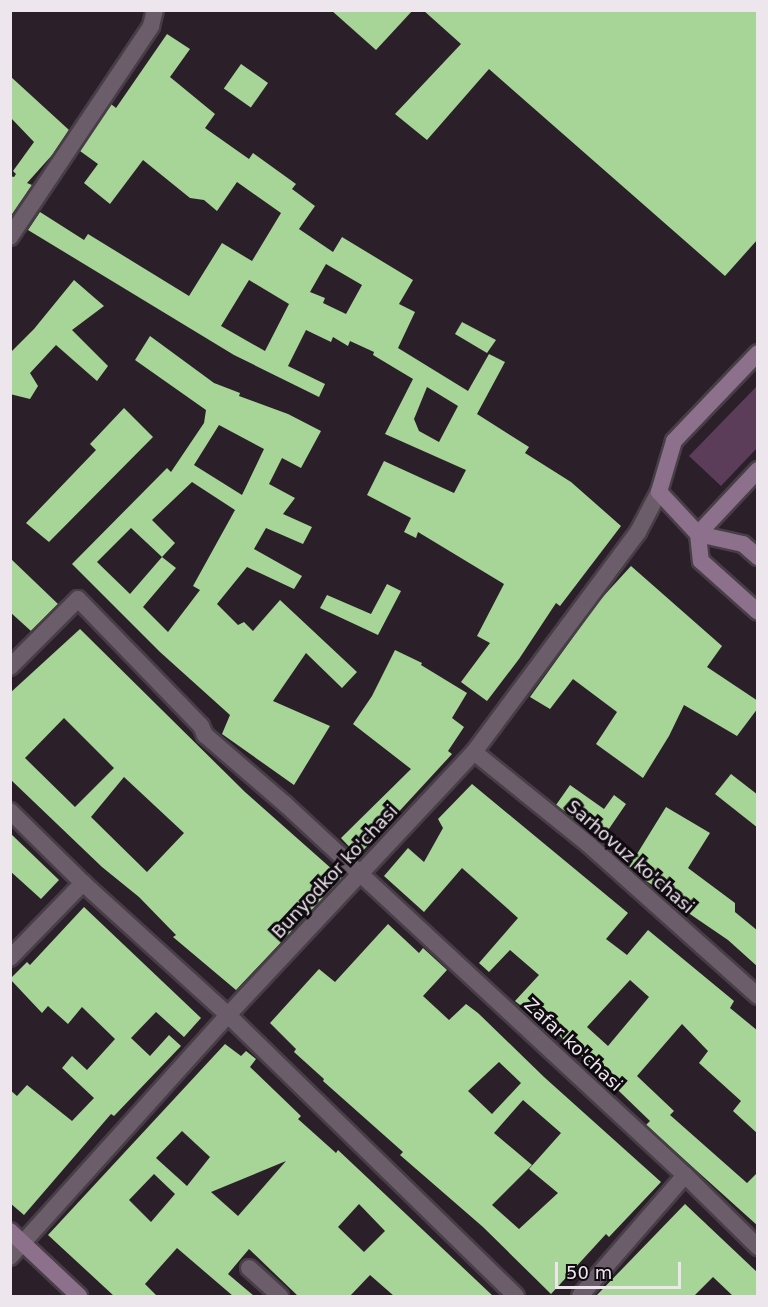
<!DOCTYPE html>
<html>
<head>
<meta charset="utf-8">
<style>
	body { margin:0 }
	#map { position:relative; width:768px; height:1307px; overflow:hidden; background:#2b202a; font-family:"DejaVu Sans",sans-serif }
	div>[style] { position:absolute }
	[style*='--x'] { left:calc(var(--x)*1px); top:calc(var(--y)*1px); width:calc(var(--w)*1px); rotate:calc(var(--a)*1deg) }
	.green>* { inset:0; background:#5b3c59 }
	.building>* { inset:0; background:#a7d497; transform-origin:0 0 }
	.roads { filter:drop-shadow(2px 0 #483e47) drop-shadow(-2px 0 #483e47) drop-shadow(0 2px #483e47) drop-shadow(0 -2px #483e47) }
	.minor>* { height:16px; margin:-8px; padding:0 8px; transform-origin:8px; border-radius:8px; background:#6b5d6a }
	.secondary>* { height:16px; margin:-8px; padding:0 8px; transform-origin:8px; border-radius:8px; background:#8d708b }
	span { translate:-50% -50%; white-space:nowrap; text-align:center; line-height:1.15; -webkit-text-stroke:6px #100b10; paint-order:stroke }
	.street-label { font-size:18px; color:#eee6ed }
	.frame { position:absolute; inset:0; border:12px solid #eee6ed; pointer-events:none }
	.scale { position:absolute; left:555px; top:1262px; width:126px; height:27px; box-sizing:border-box; border:3px solid #eee6ed; border-top:0; padding-left:8px; font-size:18px; line-height:21px; white-space:nowrap; color:#eee6ed; -webkit-text-stroke:4px #100b10; paint-order:stroke }
</style>
</head>
<body>
<div id="map">
	<div class="green">
		<div style="clip-path:polygon(757px 386px,757px 448px,721px 486px,689px 456px)"></div>
	</div>
	<div class="building">
		<div style="clip-path:polygon(331px 10px,413px 10px,376px 50px)"></div>
		<div style="clip-path:polygon(423px 10px,758px 10px,758px 239px,725px 276px,489px 69px,427px 140px,395px 114px,461px 44px)"></div>
		<div style="clip-path:polygon(evenodd,167px 34px,190px 49px,170px 77px,215px 114px,205px 128px,249px 159px,253px 153px,296px 184px,292px 189px,315px 206px,299px 229px,333px 252px,342px 237px,413px 280px,399px 304px,415px 312px,398px 348px,468px 391px,489px 354px,505px 362px,477px 414px,529px 447px,525px 453px,571px 482px,621px 526px,560px 606px,556px 603px,519px 659px,487px 701px,461px 682px,490px 643px,477px 636px,504px 584px,418px 532px,416px 538px,404px 532px,411px 518px,367px 495px,384px 461px,454px 493px,466px 470px,385px 434px,413px 379px,373px 355px,374px 352px,350px 341px,348px 346px,333px 337px,331px 342px,306px 330px,288px 366px,325px 384px,319px 397px,234px 355px,28px 230px,40px 212px,84px 240px,88px 234px,189px 296px,222px 243px,252px 261px,281px 213px,237px 182px,217px 211px,204px 200px,190px 198px,143px 160px,110px 204px,84px 183px,98px 164px,80px 151px,111px 104px,116px 108px,167px 34px,326px 264px,362px 285px,346px 314px,323px 303px,325px 298px,310px 292px,326px 264px,167px 34px,249px 280px,289px 304px,265px 351px,221px 326px,249px 280px,167px 34px,427px 387px,458px 406px,439px 442px,419px 431px,414px 419px,427px 387px)"></div>
		<div style="left:241px;top:64px;width:33px;height:30px;rotate:35deg"></div>
		<div style="clip-path:polygon(10px 76px,69px 130px,53px 154px,27px 183px,32px 185px,10px 217px,10px 176px,14px 177px,16px 174px,13px 171px,34px 142px,10px 117px)"></div>
		<div style="clip-path:polygon(74px 280px,104px 306px,72px 330px,108px 366px,97px 381px,56px 345px,30px 373px,38px 386px,30px 399px,10px 394px,10px 353px,34px 329px)"></div>
		<div style="clip-path:polygon(462px 322px,496px 340px,487px 353px,455px 334px)"></div>
		<div style="clip-path:polygon(evenodd,150px 336px,214px 383px,240px 393px,239px 396px,288px 414px,321px 431px,301px 468px,282px 458px,269px 484px,295px 498px,283px 514px,312px 527px,303px 544px,266px 528px,254px 549px,302px 576px,294px 589px,247px 567px,217px 604px,238px 625px,244px 622px,253px 631px,280px 600px,357px 672px,342px 688px,306px 653px,273px 701px,330px 726px,294px 785px,222px 734px,230px 715px,160px 652px,72px 564px,167px 468px,171px 472px,204px 423px,206px 410px,135px 360px,150px 336px,219px 425px,264px 449px,242px 495px,194px 465px,219px 425px,150px 336px,192px 482px,235px 510px,193px 586px,200px 590px,168px 632px,143px 607px,176px 568px,162px 557px,175px 543px,152px 520px,192px 482px,150px 336px,131px 528px,162px 557px,130px 594px,97px 562px,131px 528px)"></div>
		<div style="clip-path:polygon(124px 408px,153px 437px,49px 542px,26px 523px,96px 450px,90px 444px)"></div>
		<div style="clip-path:polygon(10px 558px,58px 604px,31px 631px,10px 612px)"></div>
		<div style="clip-path:polygon(631px 566px,722px 646px,707px 667px,758px 701px,758px 708px,737px 736px,684px 705px,669px 736px,643px 778px,596px 744px,617px 712px,573px 679px,550px 709px,530px 697px,599px 601px)"></div>
		<div style="clip-path:polygon(387px 584px,401px 591px,378px 635px,320px 608px,327px 595px,371px 614px)"></div>
		<div style="clip-path:polygon(evenodd,80px 629px,245px 792px,342px 878px,236px 990px,173px 937px,176px 935px,139px 897px,102px 867px,10px 779px,10px 693px,80px 629px,64px 718px,114px 768px,75px 807px,25px 758px,64px 718px,80px 629px,124px 777px,184px 833px,147px 872px,91px 817px,124px 777px)"></div>
		<div style="clip-path:polygon(395px 650px,422px 663px,421px 665px,467px 693px,452px 718px,464px 727px,448px 751px,452px 754px,358px 856px,341px 838px,411px 769px,353px 724px,372px 696px)"></div>
		<div style="clip-path:polygon(731px 774px,758px 795px,758px 828px,715px 794px)"></div>
		<div style="clip-path:polygon(evenodd,472px 784px,628px 913px,606px 939px,627px 955px,648px 930px,734px 1001px,730px 1008px,758px 1031px,758px 1134px,733px 1111px,741px 1101px,699px 1063px,708px 1051px,682px 1024px,637px 1076px,674px 1111px,670px 1115px,747px 1183px,758px 1172px,758px 1226px,646px 1125px,650px 1121px,592px 1065px,532px 1011px,530px 1013px,515px 1001px,539px 975px,510px 950px,489px 972px,479px 963px,518px 918px,462px 868px,424px 912px,384px 876px,408px 848px,424px 862px,443px 828px,438px 819px,472px 784px,630px 980px,649px 997px,608px 1046px,587px 1027px,630px 980px)"></div>
		<div style="clip-path:polygon(570px 785px,604px 809px,614px 795px,626px 804px,602px 839px,556px 805px)"></div>
		<div style="clip-path:polygon(666px 807px,710px 833px,688px 868px,735px 903px,735px 912px,758px 931px,758px 967px,728px 940px,684px 910px,686px 906px,643px 879px,629px 867px)"></div>
		<div style="clip-path:polygon(10px 833px,59px 880px,41px 899px,10px 871px)"></div>
		<div style="clip-path:polygon(84px 907px,201px 1018px,184px 1037px,156px 1012px,131px 1038px,150px 1056px,169px 1035px,181px 1046px,114px 1116px,111px 1114px,24px 1215px,10px 1203px,10px 1090px,17px 1096px,27px 1085px,72px 1121px,94px 1098px,62px 1068px,72px 1056px,87px 1070px,115px 1039px,82px 1007px,68px 1024px,48px 1006px,42px 1013px,10px 979px,27px 962px,30px 965px)"></div>
		<div style="clip-path:polygon(evenodd,388px 924px,419px 953px,423px 948px,447px 970px,423px 996px,449px 1020px,466px 1004px,478px 1013px,544px 1077px,661px 1182px,609px 1237px,606px 1234px,551px 1294px,483px 1227px,400px 1155px,403px 1152px,323px 1081px,324px 1079px,294px 1052px,296px 1049px,270px 1023px,319px 969px,335px 982px,388px 924px,499px 1062px,521px 1083px,492px 1114px,468px 1091px,499px 1062px,388px 924px,523px 1100px,561px 1133px,529px 1169px,558px 1193px,519px 1229px,492px 1205px,532px 1165px,494px 1133px,523px 1100px)"></div>
		<div style="clip-path:polygon(evenodd,225px 1044px,241px 1056px,246px 1051px,256px 1059px,250px 1067px,301px 1116px,298px 1119px,336px 1153px,338px 1150px,493px 1296px,394px 1296px,370px 1275px,350px 1296px,298px 1296px,249px 1249px,228px 1274px,254px 1296px,233px 1296px,177px 1248px,145px 1284px,157px 1296px,114px 1296px,87px 1271px,48px 1235px,225px 1044px,182px 1131px,210px 1157px,187px 1186px,156px 1158px,182px 1131px,225px 1044px,286px 1161px,238px 1216px,211px 1192px,286px 1161px,225px 1044px,154px 1174px,175px 1194px,151px 1222px,129px 1200px,154px 1174px,225px 1044px,359px 1204px,385px 1231px,364px 1252px,338px 1227px,359px 1204px)"></div>
		<div style="clip-path:polygon(685px 1204px,758px 1273px,758px 1296px,733px 1296px,713px 1277px,694px 1296px,596px 1296px)"></div>
	</div>
	<div class="roads">
		<div class="minor">
			<div style="--x:10;--y:237;--w:254;--a:-56.2"></div>
			<div style="--x:151;--y:26;--w:16;--a:-76"></div>
			<div style="--x:10;--y:667;--w:96;--a:-45"></div>
			<div style="--x:78;--y:599;--w:177;--a:45.9"></div>
			<div style="--x:201;--y:726;--w:10;--a:66"></div>
			<div style="--x:205;--y:735;--w:106;--a:40.8"></div>
			<div style="--x:285;--y:804;--w:546;--a:42.85"></div>
			<div style="--x:685;--y:1175;--w:103;--a:44.6"></div>
			<div style="--x:474;--y:752;--w:146;--a:38.9"></div>
			<div style="--x:588;--y:844;--w:228;--a:41.8"></div>
			<div style="--x:10;--y:811;--w:103;--a:44.6"></div>
			<div style="--x:83;--y:883;--w:196;--a:42.3"></div>
			<div style="--x:228;--y:1015;--w:402;--a:44.3"></div>
			<div style="--x:10;--y:958;--w:105;--a:-45.8"></div>
			<div style="--x:10;--y:1257;--w:326;--a:-48"></div>
			<div style="--x:228;--y:1015;--w:360;--a:-46.9"></div>
			<div style="--x:474;--y:752;--w:274;--a:-53.3"></div>
			<div style="--x:638;--y:532;--w:45;--a:-62.3"></div>
			<div style="--x:249;--y:1268;--w:42;--a:42.1"></div>
			<div style="--x:580;--y:1296;--w:160;--a:-49"></div>
		</div>
		<div class="secondary">
			<div style="--x:758;--y:353;--w:122;--a:133.7"></div>
			<div style="--x:674;--y:441;--w:53;--a:106.4"></div>
			<div style="--x:659;--y:492;--w:57;--a:47.1"></div>
			<div style="--x:698;--y:534;--w:46;--a:12.5"></div>
			<div style="--x:743;--y:544;--w:20;--a:41"></div>
			<div style="--x:698;--y:534;--w:27;--a:84"></div>
			<div style="--x:701;--y:561;--w:76;--a:41.8"></div>
			<div style="--x:698;--y:534;--w:88;--a:-46.8"></div>
			<div style="--x:10;--y:1231;--w:95;--a:43.3"></div>
		</div>
	</div>
	<div class="street-label">
		<span style="left:630px;top:857px;rotate:41deg">Sarhovuz ko'chasi</span>
		<span style="left:335px;top:872px;rotate:-47deg">Bunyodkor ko'chasi</span>
		<span style="left:573px;top:1045px;rotate:43deg">Zafar ko'chasi</span>
	</div>
	<div class="frame"></div>
	<div class="scale">50 m</div>
</div>
</body>
</html>
